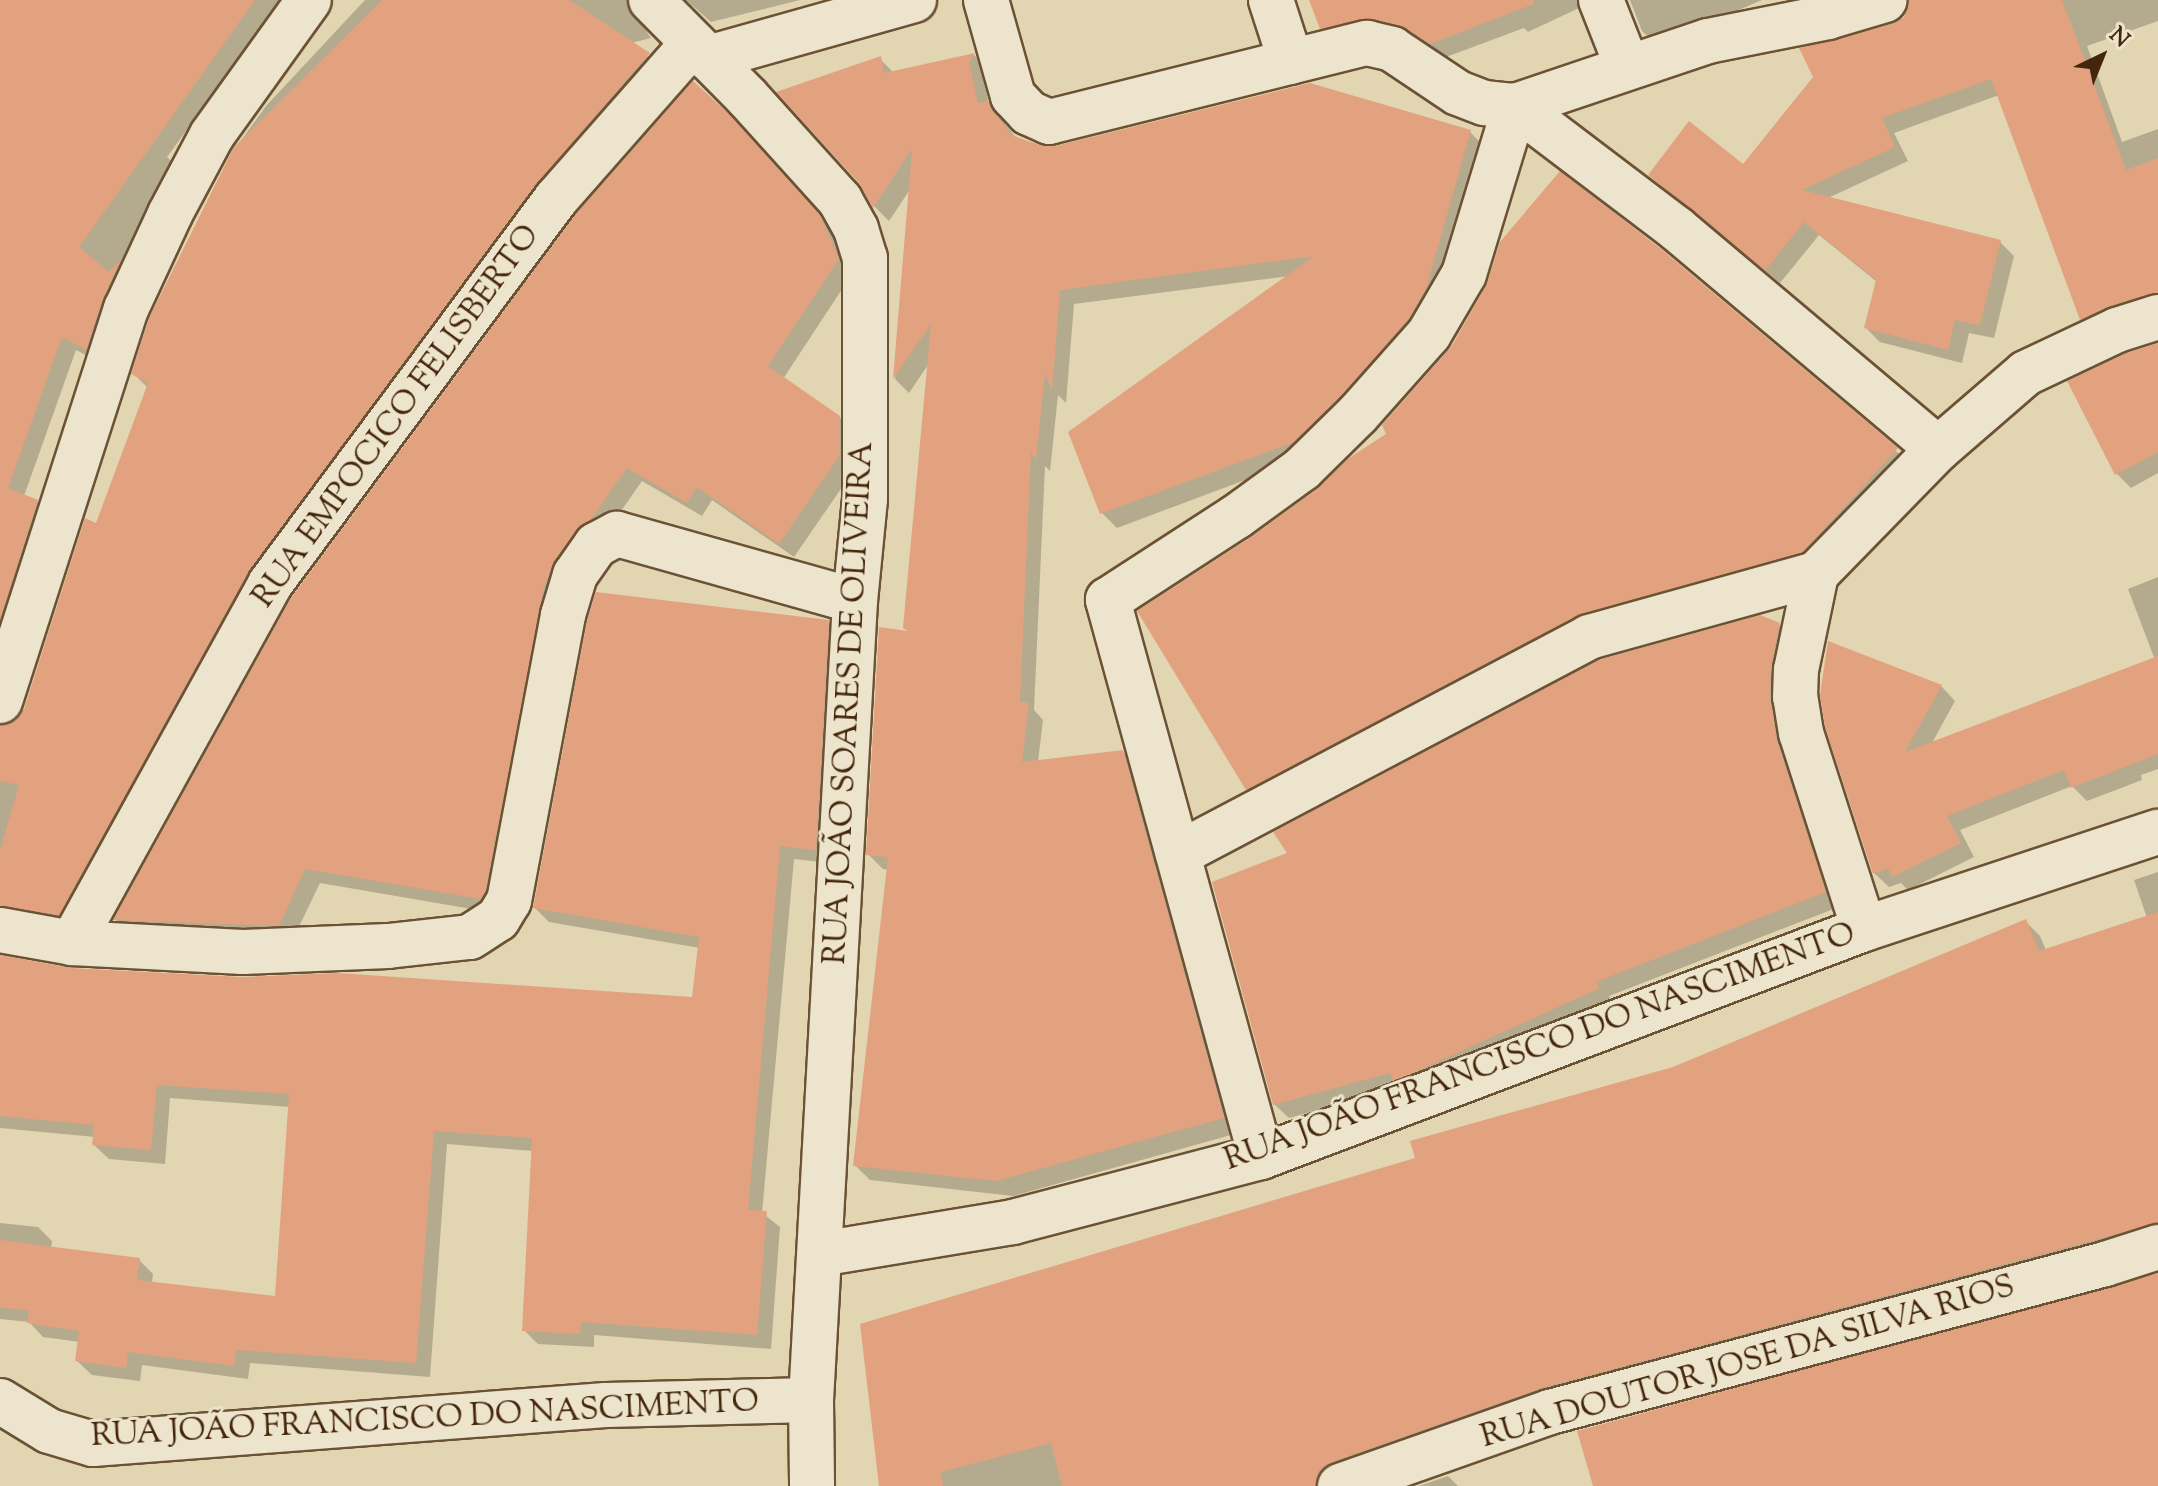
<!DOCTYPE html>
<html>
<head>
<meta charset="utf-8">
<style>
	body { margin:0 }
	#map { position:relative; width:2158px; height:1486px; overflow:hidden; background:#e2d5b1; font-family:"Sorts Mill Goudy",serif }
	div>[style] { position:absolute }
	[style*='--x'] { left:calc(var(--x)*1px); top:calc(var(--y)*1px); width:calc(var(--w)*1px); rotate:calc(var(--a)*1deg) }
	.shadow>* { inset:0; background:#0003 }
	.building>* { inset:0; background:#e3a27f }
	.roads { filter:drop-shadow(2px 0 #6c5235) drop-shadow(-2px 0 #6c5235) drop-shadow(0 2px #6c5235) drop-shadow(0 -2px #6c5235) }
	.street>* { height:44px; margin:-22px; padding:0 22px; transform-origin:22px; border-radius:22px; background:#ece4cc }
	span { translate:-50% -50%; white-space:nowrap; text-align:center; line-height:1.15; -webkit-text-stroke:6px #ece4cc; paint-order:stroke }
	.street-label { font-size:32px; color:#45260c }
	.north { position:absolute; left:2062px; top:16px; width:80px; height:80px; -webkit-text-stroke:6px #ece4cc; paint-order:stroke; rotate:43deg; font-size:22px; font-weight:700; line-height:32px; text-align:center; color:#45260c }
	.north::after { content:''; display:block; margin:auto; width:28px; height:36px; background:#45260c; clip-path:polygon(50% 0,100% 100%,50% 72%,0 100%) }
</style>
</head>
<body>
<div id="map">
	<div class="shadow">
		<div style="clip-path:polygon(0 0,282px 0,167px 157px,184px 174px,101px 363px,76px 350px,24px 496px,37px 501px,52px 516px,0 677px)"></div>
		<div style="clip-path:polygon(365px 0,634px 0,641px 8px,641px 23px,651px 38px,631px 43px,663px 69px,264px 584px,73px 928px,0 924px,0 727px,18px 722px,26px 710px,148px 388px,134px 374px,151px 319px,235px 149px,266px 106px)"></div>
		<div style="clip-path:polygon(686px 0,800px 0,711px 22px)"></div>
		<div style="clip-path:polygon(1311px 0,1596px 0,1528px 32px,1524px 28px,1446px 57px,1422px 42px,1388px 32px,1336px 42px,1322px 28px)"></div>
		<div style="clip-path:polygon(1630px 0,1762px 0,1657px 45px,1642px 31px)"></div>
		<div style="clip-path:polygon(1911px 0,2158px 0,2158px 21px,2087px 46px,2122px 142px,2158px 129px,2158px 310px,2096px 333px,2082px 319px,1999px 95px,1894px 133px,1908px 161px,1828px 198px,2000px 242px,2014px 256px,1994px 338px,1969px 333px,1962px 363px,1880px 342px,1866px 328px,1877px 282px,1819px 235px,1780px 283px,1650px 175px,1743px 167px,1815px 77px,1836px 43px,1904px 19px)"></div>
		<div style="clip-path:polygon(974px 55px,989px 70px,983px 78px,989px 104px,1017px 139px,1039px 147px,1470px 132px,1485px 147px,1441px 304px,1309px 456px,1117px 528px,1102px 513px,1290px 276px,1074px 304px,1066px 403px,1058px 395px,1050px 471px,1045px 466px,1034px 710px,1043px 720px,1038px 762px,1123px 752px,1138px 767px,1238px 1133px,1013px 1196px,870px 1180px,855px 1165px,889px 870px,883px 869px,868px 854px,911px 634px,930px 362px,909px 393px,895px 379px,911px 188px,889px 221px,874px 206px,860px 182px,880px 59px,894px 73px)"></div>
		<div style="clip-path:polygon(743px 131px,833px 231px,852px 274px,783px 379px,839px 417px,854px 432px,854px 470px,794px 557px,712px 500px,702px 516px,642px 481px,605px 534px,495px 913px,320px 883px,293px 939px,130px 934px,116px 920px)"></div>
		<div style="clip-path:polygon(1660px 250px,1911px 464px,1817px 565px,1592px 628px,1262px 803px,1247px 789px,1252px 539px)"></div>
		<div style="clip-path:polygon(2158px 345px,2158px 473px,2131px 488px,2117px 474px)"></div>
		<div style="clip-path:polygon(2158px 577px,2158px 769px,2141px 775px,2142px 780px,2087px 801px,2072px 786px,1960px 830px,1974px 857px,1908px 890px,1901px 883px,1889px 887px,1874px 873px,1829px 644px,1941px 686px,1955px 701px,1931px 745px,2155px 660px,2128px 589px)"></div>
		<div style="clip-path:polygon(828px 622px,842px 637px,830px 863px,794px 859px,762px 1213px,780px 1227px,771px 1349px,594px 1335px,594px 1347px,538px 1344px,524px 1330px,533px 1151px,447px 1144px,430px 1377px,250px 1363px,248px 1379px,142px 1365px,140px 1381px,92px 1375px,77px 1361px,80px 1342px,43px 1337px,29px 1322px,0 1319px,0 1223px,38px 1227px,52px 1241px,51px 1249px,139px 1260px,153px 1274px,152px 1283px,277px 1298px,290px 1107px,170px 1098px,165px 1164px,109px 1159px,94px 1145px,95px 1137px,0 1128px,0 957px,70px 970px,694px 999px,700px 948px,549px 922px,535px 908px)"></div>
		<div style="clip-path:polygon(1779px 625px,1794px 639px,1839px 907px,1609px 996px,1613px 1003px,1402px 1087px,1289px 1118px,1274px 1104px,1290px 854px)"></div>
		<div style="clip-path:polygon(2158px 872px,2158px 1239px,1334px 1486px,882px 1486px,1417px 1159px,1674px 1069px,2025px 921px,2040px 936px,2046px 950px,2147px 918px,2134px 880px)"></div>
		<div style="clip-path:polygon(1448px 1476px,1458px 1486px,1419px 1486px)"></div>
	</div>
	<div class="building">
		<div style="clip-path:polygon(0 0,255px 0,79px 247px,109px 272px,121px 259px,102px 301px,86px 350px,62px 337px,8px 488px,38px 500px,0 619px)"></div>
		<div style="clip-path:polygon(382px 0,569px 0,650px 53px,536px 184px,250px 569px,59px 915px,0 906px,0 851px,19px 785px,0 781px,0 725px,16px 720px,24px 709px,85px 518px,96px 523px,148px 383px,131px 374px,149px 318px,234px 147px)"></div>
		<div style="clip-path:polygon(1309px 0,1534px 0,1534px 4px,1430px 44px,1405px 28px,1372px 19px,1320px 29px)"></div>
		<div style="clip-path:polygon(1909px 0,2062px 0,2126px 170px,2158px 158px,2158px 293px,2109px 306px,2080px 320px,1991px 79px,1882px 118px,1895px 147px,1802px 190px,2001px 240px,1980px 325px,1955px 320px,1948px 350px,1864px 328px,1876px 280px,1804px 222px,1765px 271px,1648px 175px,1689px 121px,1743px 164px,1813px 77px,1799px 48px,1892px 24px,1904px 17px)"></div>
		<div style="clip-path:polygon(975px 53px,969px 62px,978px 103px,988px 101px,1011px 135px,1040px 145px,1055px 146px,1310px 83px,1471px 130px,1426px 289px,1409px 319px,1340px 397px,1294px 442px,1100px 514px,1068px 432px,1314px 256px,1060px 290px,1052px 391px,1045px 373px,1036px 460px,1031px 452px,1020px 702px,1029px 703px,1022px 762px,1123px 750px,1224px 1118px,996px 1181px,853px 1166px,888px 857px,866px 855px,879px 627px,908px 631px,903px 628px,931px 324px,893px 379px,912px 149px,873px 208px,859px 183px,776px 92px,881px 56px,884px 73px)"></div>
		<div style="clip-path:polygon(693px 81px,729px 114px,820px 215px,839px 259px,768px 366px,840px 416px,840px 455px,779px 544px,697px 487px,687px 503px,627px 468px,591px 519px,576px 531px,554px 561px,544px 587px,485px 892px,481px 899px,305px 869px,279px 926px,113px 920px,291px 598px,575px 215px)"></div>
		<div style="clip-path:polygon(1560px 171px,1661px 249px,1898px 448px,1803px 552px,1578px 615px,1246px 790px,1137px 611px,1251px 537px,1317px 489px,1349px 458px,1386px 434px,1382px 425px,1451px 347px,1486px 286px,1500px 242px)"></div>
		<div style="clip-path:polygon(2158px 343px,2158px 452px,2115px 475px,2067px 381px,2126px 353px)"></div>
		<div style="clip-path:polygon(596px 592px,829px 620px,816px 850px,780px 846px,748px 1210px,767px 1211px,757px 1335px,581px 1322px,580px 1334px,522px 1331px,532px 1138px,434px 1131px,416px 1363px,236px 1350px,234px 1366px,128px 1352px,126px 1368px,75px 1361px,79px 1331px,27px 1323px,29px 1311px,0 1307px,0 1240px,140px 1258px,137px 1280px,275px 1296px,289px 1094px,157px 1085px,151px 1150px,92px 1145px,94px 1125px,0 1116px,0 955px,71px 968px,242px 977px,338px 973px,692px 997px,699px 937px,533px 908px,587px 621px)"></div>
		<div style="clip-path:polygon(1760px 615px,1780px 623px,1771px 665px,1770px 696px,1776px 737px,1826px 892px,1596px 982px,1600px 988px,1406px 1076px,1393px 1081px,1390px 1073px,1273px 1105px,1212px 882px,1287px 853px,1273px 832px,1598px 660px)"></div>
		<div style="clip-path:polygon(1828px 641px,1942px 685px,1905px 752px,2158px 656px,2158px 754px,2071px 788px,2064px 770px,1947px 816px,1961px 843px,1892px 877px,1888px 868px,1873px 874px,1825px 727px,1820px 695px)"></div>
		<div style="clip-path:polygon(2158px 912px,2158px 1223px,1542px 1388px,1332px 1462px,1321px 1470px,1316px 1486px,1062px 1486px,1051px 1443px,941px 1472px,943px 1486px,879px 1486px,860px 1324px,1415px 1158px,1410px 1141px,1673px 1067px,2026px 919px,2039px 951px)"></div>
		<div style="clip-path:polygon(2158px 1273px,2158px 1486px,1593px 1486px,1577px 1431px)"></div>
	</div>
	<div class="roads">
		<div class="street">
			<div style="--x:651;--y:0;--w:136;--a:45.3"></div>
			<div style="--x:747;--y:97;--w:139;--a:47.9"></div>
			<div style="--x:840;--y:200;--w:33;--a:61"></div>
			<div style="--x:856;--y:229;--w:30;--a:73"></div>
			<div style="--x:865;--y:258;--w:241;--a:90"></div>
			<div style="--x:865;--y:499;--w:102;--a:95.6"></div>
			<div style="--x:855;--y:601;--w:800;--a:93.15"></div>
			<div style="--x:811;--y:1400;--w:86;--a:89.3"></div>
			<div style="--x:986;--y:0;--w:100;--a:74.3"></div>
			<div style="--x:1013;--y:96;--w:23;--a:47"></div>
			<div style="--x:1029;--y:113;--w:22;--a:24"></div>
			<div style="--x:1049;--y:122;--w:328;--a:-14"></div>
			<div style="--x:1367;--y:43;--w:26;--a:13"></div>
			<div style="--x:1392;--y:49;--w:79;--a:33.7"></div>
			<div style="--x:1458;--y:93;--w:28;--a:21"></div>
			<div style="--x:1484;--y:103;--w:31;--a:6"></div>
			<div style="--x:1515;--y:106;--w:204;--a:-18.6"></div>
			<div style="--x:1708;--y:41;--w:122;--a:-11.3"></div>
			<div style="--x:1828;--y:17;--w:59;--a:-16.6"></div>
			<div style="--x:1271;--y:0;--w:65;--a:72.1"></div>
			<div style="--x:1601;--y:0;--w:71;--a:68.5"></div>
			<div style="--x:708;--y:58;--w:214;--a:-15.7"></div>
			<div style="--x:1515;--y:106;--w:203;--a:37.2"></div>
			<div style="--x:1677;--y:229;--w:341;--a:40.1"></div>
			<div style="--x:0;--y:701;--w:412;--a:-72.2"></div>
			<div style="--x:126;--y:309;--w:105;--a:-65.1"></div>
			<div style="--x:170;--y:214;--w:89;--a:-62"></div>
			<div style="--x:212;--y:135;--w:166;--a:-54.3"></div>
			<div style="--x:1178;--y:854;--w:465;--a:-27.8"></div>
			<div style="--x:1589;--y:637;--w:236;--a:-15.5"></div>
			<div style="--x:1864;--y:929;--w:206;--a:-107.8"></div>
			<div style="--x:1801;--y:733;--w:36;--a:-99"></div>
			<div style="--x:1795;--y:697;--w:27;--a:-88"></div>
			<div style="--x:1796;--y:670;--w:98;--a:-78.2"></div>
			<div style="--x:1816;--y:574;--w:175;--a:-45.7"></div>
			<div style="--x:1938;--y:449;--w:116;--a:-40.8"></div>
			<div style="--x:2026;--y:373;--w:101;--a:-25.3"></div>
			<div style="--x:2117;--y:330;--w:43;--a:-17.6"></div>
			<div style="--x:0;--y:930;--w:73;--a:10.2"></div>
			<div style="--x:72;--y:943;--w:171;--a:3"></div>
			<div style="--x:243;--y:952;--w:145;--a:-2.4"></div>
			<div style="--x:388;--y:946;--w:82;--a:-6.3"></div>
			<div style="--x:470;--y:937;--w:33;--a:-33"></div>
			<div style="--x:498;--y:919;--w:21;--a:-59"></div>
			<div style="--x:509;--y:901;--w:291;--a:-79.3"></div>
			<div style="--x:563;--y:615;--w:42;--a:-73.3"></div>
			<div style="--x:575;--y:575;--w:37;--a:-55"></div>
			<div style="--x:596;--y:545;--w:24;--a:-28"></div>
			<div style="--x:617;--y:534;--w:247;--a:15.7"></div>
			<div style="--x:72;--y:943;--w:410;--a:-61.1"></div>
			<div style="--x:270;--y:584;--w:480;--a:-53.4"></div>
			<div style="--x:556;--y:199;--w:206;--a:-48.7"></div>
			<div style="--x:1261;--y:1157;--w:578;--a:-105.36"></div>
			<div style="--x:1108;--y:600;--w:153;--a:-33"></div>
			<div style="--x:1236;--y:517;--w:82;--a:-36"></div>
			<div style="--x:1302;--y:469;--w:78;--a:-44.5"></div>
			<div style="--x:1358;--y:414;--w:107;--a:-48.4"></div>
			<div style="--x:1429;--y:334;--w:69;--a:-59.7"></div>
			<div style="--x:1464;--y:274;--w:176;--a:-73.1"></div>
			<div style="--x:820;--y:1254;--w:196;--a:-9.4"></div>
			<div style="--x:1013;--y:1222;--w:256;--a:-14.7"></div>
			<div style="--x:1261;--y:1157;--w:645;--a:-20.71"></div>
			<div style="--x:1864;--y:929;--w:310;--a:-18.3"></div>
			<div style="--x:0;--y:1401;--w:57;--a:31.5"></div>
			<div style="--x:49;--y:1431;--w:46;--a:16.5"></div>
			<div style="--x:93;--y:1444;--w:514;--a:-4.35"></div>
			<div style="--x:606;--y:1405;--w:205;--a:-1.4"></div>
			<div style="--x:1340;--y:1486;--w:223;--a:-19.4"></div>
			<div style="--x:1550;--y:1412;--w:574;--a:-14.93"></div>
			<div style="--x:2105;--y:1264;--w:56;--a:-17.8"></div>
		</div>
	</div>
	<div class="street-label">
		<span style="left:397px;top:417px;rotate:-54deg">RUA EMPOCICO FELISBERTO</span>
		<span style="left:850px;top:703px;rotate:-87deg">RUA JOÃO SOARES DE OLIVEIRA</span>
		<span style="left:1540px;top:1048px;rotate:-20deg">RUA JOÃO FRANCISCO DO NASCIMENTO</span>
		<span style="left:1748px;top:1363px;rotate:-16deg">RUA DOUTOR JOSE DA SILVA RIOS</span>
		<span style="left:425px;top:1420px;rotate:-3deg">RUA JOÃO FRANCISCO DO NASCIMENTO</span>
	</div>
	<div class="north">N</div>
</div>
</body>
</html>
